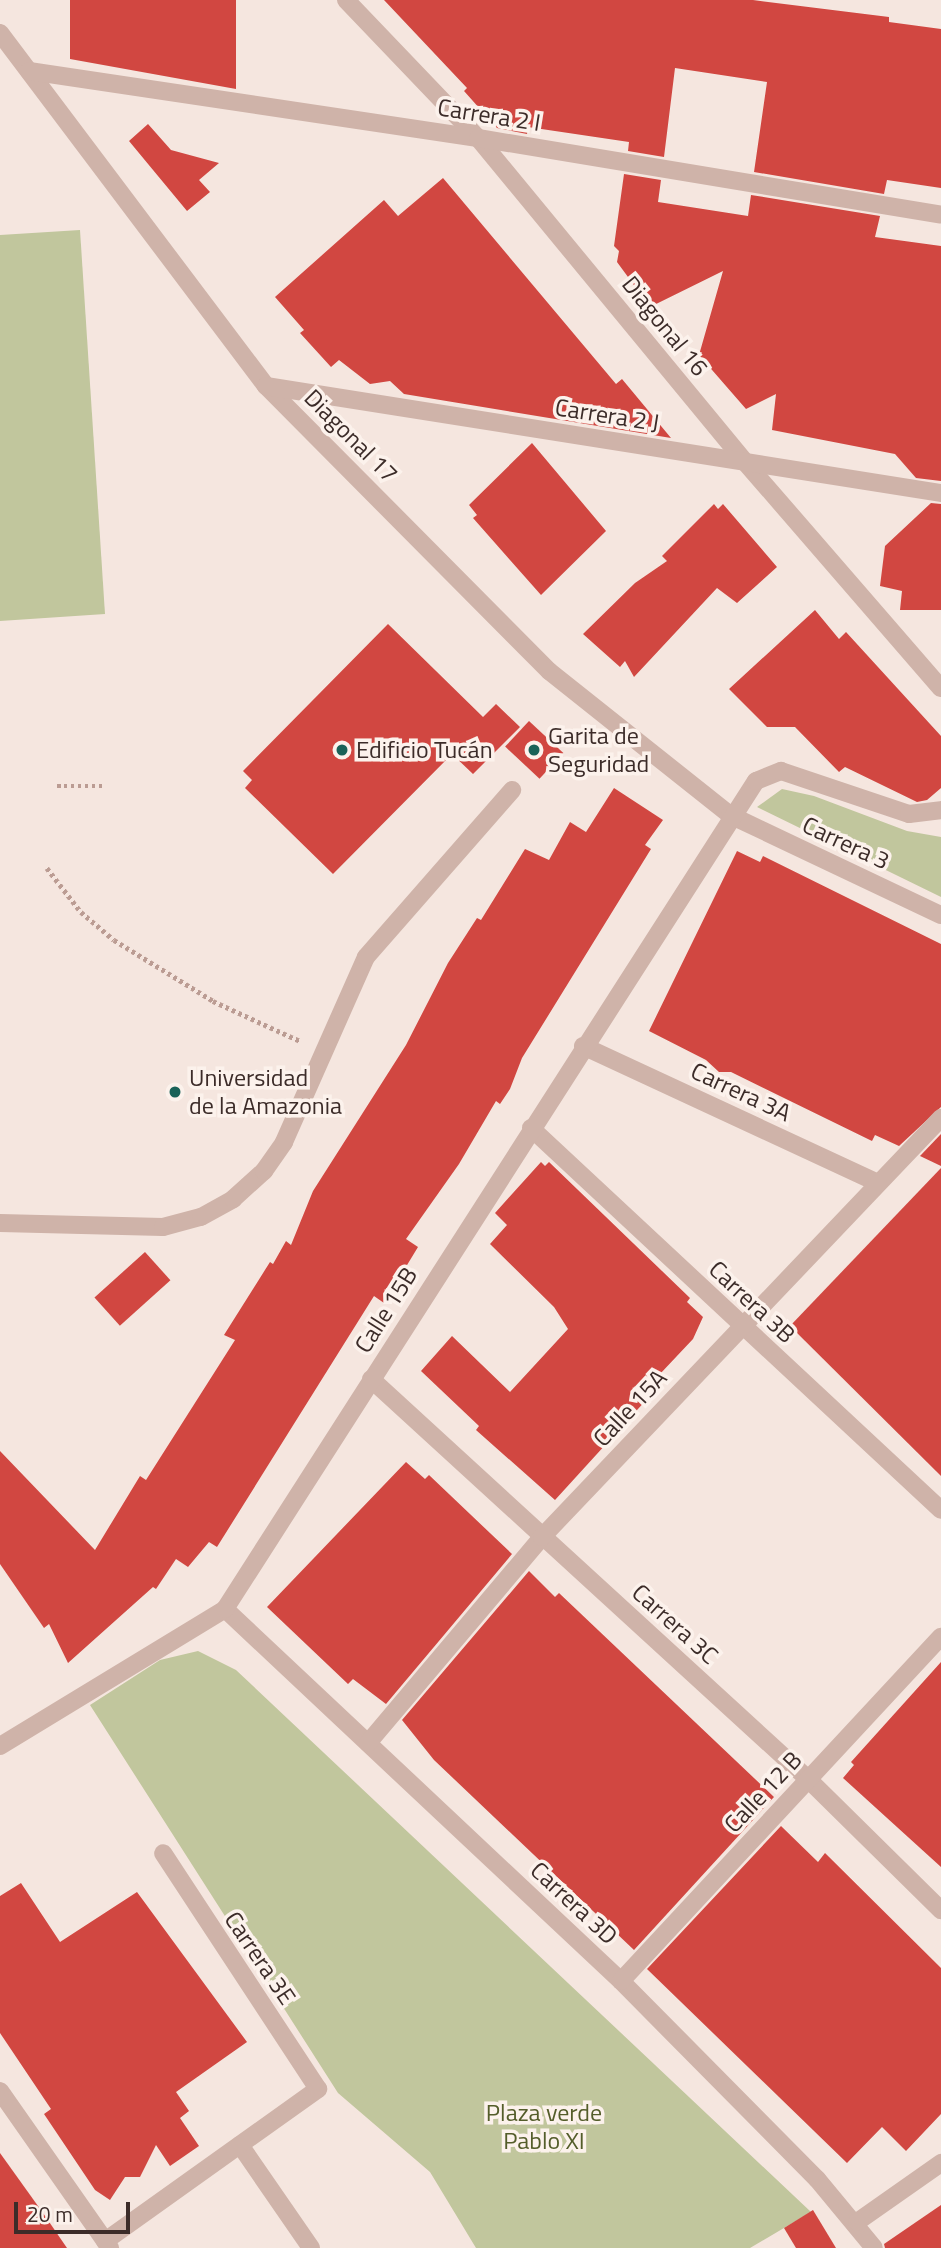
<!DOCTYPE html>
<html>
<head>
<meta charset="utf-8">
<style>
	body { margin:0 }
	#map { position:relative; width:941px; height:2248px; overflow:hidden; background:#f5e6df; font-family:"Titillium Web",sans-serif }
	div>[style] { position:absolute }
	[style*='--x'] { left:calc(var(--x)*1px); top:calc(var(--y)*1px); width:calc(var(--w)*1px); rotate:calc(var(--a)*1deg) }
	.green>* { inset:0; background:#c1c69d }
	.building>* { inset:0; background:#d14741; transform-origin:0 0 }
	.path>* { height:4.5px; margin-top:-2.25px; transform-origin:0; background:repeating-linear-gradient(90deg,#bb9c93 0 3.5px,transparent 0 7px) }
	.service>* { height:18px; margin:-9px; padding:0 9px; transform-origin:9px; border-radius:9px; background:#cfb3a9 }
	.minor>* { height:18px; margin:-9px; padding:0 9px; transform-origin:9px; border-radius:9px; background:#cfb3a9 }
	.dots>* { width:19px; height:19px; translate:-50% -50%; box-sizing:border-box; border:4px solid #fcf2ec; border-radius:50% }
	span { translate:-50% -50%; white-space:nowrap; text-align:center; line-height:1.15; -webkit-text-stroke:7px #fcf2ec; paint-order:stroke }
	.street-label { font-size:24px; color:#3c2c29 }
	.poi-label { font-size:24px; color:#3c2c29 }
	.left { translate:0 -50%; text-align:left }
	.park-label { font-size:24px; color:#545d2a }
	.scale { position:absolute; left:14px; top:2202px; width:116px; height:32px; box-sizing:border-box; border:4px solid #3c2c29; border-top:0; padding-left:9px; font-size:21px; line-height:24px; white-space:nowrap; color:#3c2c29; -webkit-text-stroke:5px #fcf2ec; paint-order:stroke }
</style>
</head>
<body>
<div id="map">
	<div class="green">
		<div style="clip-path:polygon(80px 230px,105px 614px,0 621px,0 235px)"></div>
		<div style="clip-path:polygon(782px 789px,814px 796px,907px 831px,941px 837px,941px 897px,757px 807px)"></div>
		<div style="clip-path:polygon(198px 1651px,236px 1670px,811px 2212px,750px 2248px,476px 2248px,430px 2172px,338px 2093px,90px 1705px,160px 1660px)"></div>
	</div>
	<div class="building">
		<div style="clip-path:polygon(70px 0,236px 0,236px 89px,70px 59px)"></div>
		<div style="clip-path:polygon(384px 0,753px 0,889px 17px,889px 22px,941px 29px,941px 188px,887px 180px,884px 194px,754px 172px,767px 82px,675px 68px,664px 157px,628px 151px,629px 142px,528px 127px,527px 134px,497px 128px,464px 91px,467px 88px)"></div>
		<div style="clip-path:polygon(148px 124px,171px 150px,219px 163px,199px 180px,210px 192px,187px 211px,129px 141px)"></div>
		<div style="clip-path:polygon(624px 174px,661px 180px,658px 202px,748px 216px,751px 195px,880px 216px,875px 237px,941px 246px,941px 481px,916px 478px,895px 454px,772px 430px,776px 394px,746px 409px,699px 355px,723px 271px,650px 307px,617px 262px,619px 251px,614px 246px)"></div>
		<div style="clip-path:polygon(443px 178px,616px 384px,622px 379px,671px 438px,404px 394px,390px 381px,370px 384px,339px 360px,331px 367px,300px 333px,304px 330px,275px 297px,384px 200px,398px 216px)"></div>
		<div style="clip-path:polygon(532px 443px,606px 531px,541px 595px,473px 518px,477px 515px,469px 505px)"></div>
		<div style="clip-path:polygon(931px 503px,941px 504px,941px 610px,900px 610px,902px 591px,880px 586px,885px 546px)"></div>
		<div style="clip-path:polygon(714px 504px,718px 509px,723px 504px,777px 567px,737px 603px,717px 588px,634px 677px,625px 661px,620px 667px,583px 634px,635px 583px,667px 561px,662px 556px)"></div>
		<div style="clip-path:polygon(815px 610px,839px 639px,846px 632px,941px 736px,941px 788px,927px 800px,917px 802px,845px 767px,839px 772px,795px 727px,767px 727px,729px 689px)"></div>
		<div style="clip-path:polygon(388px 624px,483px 717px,496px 704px,520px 727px,473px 774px,452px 754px,333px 874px,245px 788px,252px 780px,243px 771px)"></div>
		<div style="left:529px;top:721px;width:47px;height:35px;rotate:43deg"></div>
		<div style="clip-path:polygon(614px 788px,663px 820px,645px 845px,651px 849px,522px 1058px,510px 1089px,500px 1104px,496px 1101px,459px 1164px,406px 1239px,418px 1247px,384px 1303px,374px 1296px,217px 1547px,209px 1542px,188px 1567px,176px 1559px,156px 1589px,153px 1587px,68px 1663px,49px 1624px,44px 1628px,0 1564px,0 1451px,95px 1550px,140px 1476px,146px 1480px,235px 1340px,224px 1335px,270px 1262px,273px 1264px,286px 1241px,291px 1245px,313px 1191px,406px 1045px,448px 963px,477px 918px,481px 920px,525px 849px,549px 860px,570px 822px,586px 832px)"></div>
		<div style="clip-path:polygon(737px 851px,760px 862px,763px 856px,941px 944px,941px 1107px,899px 1146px,875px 1135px,872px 1141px,731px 1072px,719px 1072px,706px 1060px,649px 1031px)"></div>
		<div style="clip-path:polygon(941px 1134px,941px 1166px,920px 1156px)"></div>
		<div style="clip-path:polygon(541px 1162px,545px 1166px,549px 1162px,690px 1298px,687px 1302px,703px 1317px,693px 1339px,643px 1392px,648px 1398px,555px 1500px,476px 1430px,479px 1426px,421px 1371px,452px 1336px,510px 1392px,568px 1329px,554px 1307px,490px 1244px,507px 1225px,495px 1213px)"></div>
		<div style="clip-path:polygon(941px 1168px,941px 1476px,790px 1326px)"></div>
		<div style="left:145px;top:1252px;width:38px;height:68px;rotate:48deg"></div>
		<div style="clip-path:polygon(406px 1462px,425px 1479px,429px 1475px,512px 1554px,386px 1704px,353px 1679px,348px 1684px,267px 1607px)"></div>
		<div style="clip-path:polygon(529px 1571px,555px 1597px,559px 1593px,774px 1797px,634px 1950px,434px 1760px,402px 1720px)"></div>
		<div style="clip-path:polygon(941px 1662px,941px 1867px,843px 1778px,854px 1765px,851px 1762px)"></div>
		<div style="clip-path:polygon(781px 1826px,818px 1862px,825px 1853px,941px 1968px,941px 2114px,906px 2151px,882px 2127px,847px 2163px,647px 1969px)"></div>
		<div style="clip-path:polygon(21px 1883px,60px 1942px,137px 1892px,247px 2042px,176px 2092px,189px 2111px,180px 2118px,199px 2146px,170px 2166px,156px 2145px,140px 2177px,125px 2177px,110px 2200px,95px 2190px,44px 2114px,51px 2109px,0 2033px,0 1896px)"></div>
		<div style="clip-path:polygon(0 2153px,43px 2213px,67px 2248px,0 2248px)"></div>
		<div style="clip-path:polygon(941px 2205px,941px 2248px,885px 2248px,884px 2244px)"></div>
		<div style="clip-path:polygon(813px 2210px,836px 2248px,796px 2248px,784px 2228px)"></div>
	</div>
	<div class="path">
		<div style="--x:57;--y:786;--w:48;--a:0"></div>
		<div style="--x:47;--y:868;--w:56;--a:52.3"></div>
		<div style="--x:81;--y:912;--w:43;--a:40.3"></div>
		<div style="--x:114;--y:940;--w:116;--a:31.6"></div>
		<div style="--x:213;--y:1001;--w:96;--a:24.7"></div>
	</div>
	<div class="service">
		<div style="--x:0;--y:1223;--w:163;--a:1.4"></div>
		<div style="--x:163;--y:1227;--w:39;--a:-15"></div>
		<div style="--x:201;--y:1217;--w:37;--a:-29"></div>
		<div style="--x:233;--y:1199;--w:42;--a:-42.1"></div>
		<div style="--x:264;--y:1171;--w:35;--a:-55"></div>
		<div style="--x:284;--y:1142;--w:202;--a:-66.1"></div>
		<div style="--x:366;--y:957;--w:222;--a:-48.8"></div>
	</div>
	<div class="minor">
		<div style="--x:346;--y:0;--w:191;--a:46.3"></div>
		<div style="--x:478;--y:138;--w:420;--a:50.5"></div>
		<div style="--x:745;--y:462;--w:299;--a:49.1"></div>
		<div style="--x:0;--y:33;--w:442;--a:53"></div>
		<div style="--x:266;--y:386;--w:402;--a:45.2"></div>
		<div style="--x:549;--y:671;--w:231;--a:38.5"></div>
		<div style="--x:730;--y:815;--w:233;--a:25.4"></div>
		<div style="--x:29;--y:71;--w:454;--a:8.5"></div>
		<div style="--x:478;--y:138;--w:469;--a:9.4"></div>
		<div style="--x:266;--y:386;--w:683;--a:9.01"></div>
		<div style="--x:583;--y:1046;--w:325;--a:24.9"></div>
		<div style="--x:531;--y:1128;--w:560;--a:42.98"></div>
		<div style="--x:371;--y:1379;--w:592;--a:42.47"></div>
		<div style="--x:808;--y:1779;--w:187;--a:44.6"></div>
		<div style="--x:225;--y:1609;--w:543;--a:43.21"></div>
		<div style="--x:621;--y:1981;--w:279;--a:45.3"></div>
		<div style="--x:817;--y:2179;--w:89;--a:50.4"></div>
		<div style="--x:368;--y:1743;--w:270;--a:-49.8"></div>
		<div style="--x:542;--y:1537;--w:579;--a:-46.4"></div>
		<div style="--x:0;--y:1746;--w:263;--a:-31.3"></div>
		<div style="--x:225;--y:1609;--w:984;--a:-57.33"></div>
		<div style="--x:756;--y:781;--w:27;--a:-22"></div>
		<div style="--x:781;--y:771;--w:135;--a:18.6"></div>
		<div style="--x:909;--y:814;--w:32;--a:-7"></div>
		<div style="--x:621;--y:1981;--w:470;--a:-47.1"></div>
		<div style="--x:0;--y:2091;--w:192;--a:55"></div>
		<div style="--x:240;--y:2145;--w:125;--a:55.4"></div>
		<div style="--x:857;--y:2222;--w:103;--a:-35.1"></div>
		<div style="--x:105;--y:2241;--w:262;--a:-35.5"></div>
		<div style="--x:318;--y:2089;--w:282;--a:-123.3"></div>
	</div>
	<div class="dots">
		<div style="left:342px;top:750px;background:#1a6258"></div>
		<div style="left:534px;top:750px;background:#1a6258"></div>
		<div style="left:175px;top:1092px;background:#1a6258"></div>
	</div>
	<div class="street-label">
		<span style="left:489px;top:115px;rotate:9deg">Carrera 2 I</span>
		<span style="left:665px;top:326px;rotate:51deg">Diagonal 16</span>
		<span style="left:607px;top:415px;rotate:9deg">Carrera 2 J</span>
		<span style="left:351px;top:436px;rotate:45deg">Diagonal 17</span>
		<span style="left:846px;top:843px;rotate:25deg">Carrera 3</span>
		<span style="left:741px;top:1092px;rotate:25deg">Carrera 3A</span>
		<span style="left:752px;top:1302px;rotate:43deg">Carrera 3B</span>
		<span style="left:386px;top:1310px;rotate:-58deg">Calle 15B</span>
		<span style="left:630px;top:1408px;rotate:-47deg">Calle 15A</span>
		<span style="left:675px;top:1624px;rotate:42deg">Carrera 3C</span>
		<span style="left:763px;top:1792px;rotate:-47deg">Calle 12 B</span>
		<span style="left:574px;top:1903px;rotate:43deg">Carrera 3D</span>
		<span style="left:260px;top:1958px;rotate:56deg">Carrera 3E</span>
	</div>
	<div class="poi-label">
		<span class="left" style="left:548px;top:750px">Garita de<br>Seguridad</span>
		<span class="left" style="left:356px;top:750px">Edificio Tucán</span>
		<span class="left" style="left:189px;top:1092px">Universidad<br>de la Amazonia</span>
	</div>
	<div class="park-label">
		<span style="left:544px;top:2127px">Plaza verde<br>Pablo XI</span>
	</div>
	<div class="scale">20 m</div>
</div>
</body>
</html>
